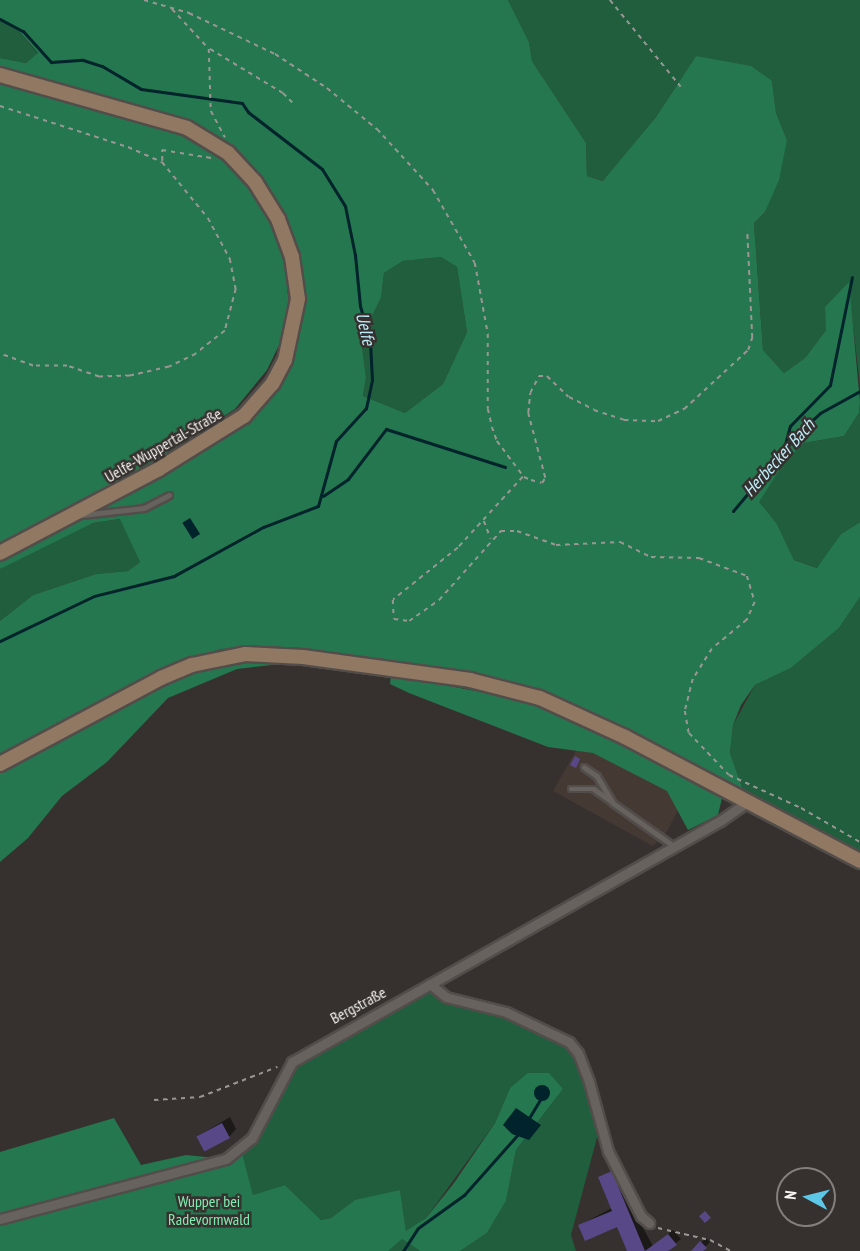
<!DOCTYPE html>
<html>
<head>
<meta charset="utf-8">
<style>
	body { margin:0 }
	#map { position:relative; width:860px; height:1251px; overflow:hidden; background:#36312e; font-family:"PT Sans Narrow",sans-serif }
	div>[style] { position:absolute }
	[style*='--x'] { left:calc(var(--x)*1px); top:calc(var(--y)*1px); width:calc(var(--w)*1px); rotate:calc(var(--a)*1deg) }
	.built>* { inset:0; background:#443a33 }
	.green>* { inset:0; background:#205e3e }
	.forest>* { inset:0; background:#24774e }
	.water>* { inset:0; background:#01232b; transform-origin:0 0 }
	.round { border-radius:50% }
	.shadow>* { inset:0; background:#0007 }
	.stream>* { height:3px; margin:-1.5px; padding:0 1.5px; transform-origin:1.5px; border-radius:1.5px; background:#01232b }
	.building>* { inset:0; background:#594888; transform-origin:0 0 }
	.path>* { height:1.5px; margin-top:-0.75px; transform-origin:0; background:repeating-linear-gradient(90deg,#9a9693 0 4.5px,transparent 0 9px) }
	.roads { filter:drop-shadow(2px 0 #524d4a) drop-shadow(-2px 0 #524d4a) drop-shadow(0 2px #524d4a) drop-shadow(0 -2px #524d4a) }
	.lane>* { height:4.5px; margin:-2.25px; padding:0 2.25px; transform-origin:2.25px; border-radius:2.25px; background:#67625e }
	.street>* { height:9px; margin:-4.5px; padding:0 4.5px; transform-origin:4.5px; border-radius:4.5px; background:#67625e }
	.secondary>* { height:14px; margin:-7px; padding:0 7px; transform-origin:7px; border-radius:7px; background:#917862 }
	span { translate:-50% -50%; white-space:nowrap; text-align:center; line-height:1.15; -webkit-text-stroke:5px #36312e; paint-order:stroke }
	.street-label { font-size:16px; color:#f6f3f0 }
	.park-label { font-size:16px; color:#80ecb0 }
	.water-label { font-size:18px; color:#bcedfb; font-style:italic }
	.north { position:absolute; left:776px; top:1167px; width:60px; height:60px; box-sizing:border-box; background:#36312e; border:2px solid #837f7c; border-radius:50%; rotate:277deg; font-size:16px; font-weight:700; line-height:24px; text-align:center; color:#f6f3f0 }
	.north::after { content:''; display:block; margin:auto; width:21px; height:27px; background:#5dc7e8; clip-path:polygon(50% 0,100% 100%,50% 72%,0 100%) }
</style>
</head>
<body>
<div id="map">
	<div class="built">
		<div style="clip-path:polygon(582px 740px,687px 793px,665px 835px,653px 846px,553px 791px)"></div>
	</div>
	<div class="green">
		<div style="clip-path:polygon(508px 0,860px 0,860px 385px,848px 283px,826px 330px,805px 358px,784px 373px,763px 350px,754px 223px,765px 212px,787px 140px,776px 113px,772px 81px,696px 56px,656px 117px,604px 181px,587px 176px,586px 143px,532px 61px,529px 42px)"></div>
		<div style="clip-path:polygon(0 20px,17px 29px,38px 54px,26px 63px,0 58px)"></div>
		<div style="clip-path:polygon(441px 257px,457px 267px,467px 332px,443px 384px,405px 413px,363px 396px,366px 378px,361px 338px,381px 298px,384px 273px,403px 261px)"></div>
		<div style="clip-path:polygon(860px 402px,860px 522px,841px 534px,818px 568px,794px 560px,777px 524px,758px 502px,782px 466px,804px 443px,844px 436px,859px 413px)"></div>
		<div style="clip-path:polygon(121px 519px,140px 562px,128px 571px,96px 574px,33px 595px,0 621px,0 569px,9px 562px,93px 523px)"></div>
		<div style="clip-path:polygon(860px 597px,860px 855px,744px 793px,730px 753px,733px 725px,755px 685px,791px 668px,839px 628px)"></div>
		<div style="clip-path:polygon(422px 990px,505px 1013px,568px 1043px,577px 1053px,599px 1130px,571px 1235px,576px 1251px,460px 1251px,487px 1233px,506px 1201px,516px 1150px,563px 1089px,510px 1088px,495px 1123px,426px 1218px,406px 1232px,400px 1190px,366px 1199px,402px 1239px,420px 1251px,0 1251px,251px 1201px,323px 1227px,356px 1200px,331px 1218px,321px 1220px,285px 1185px,253px 1196px,241px 1149px,294px 1063px)"></div>
	</div>
	<div class="forest">
		<div style="clip-path:polygon(evenodd,0 0,508px 0,529px 42px,532px 61px,586px 143px,587px 176px,603px 181px,656px 117px,696px 56px,751px 66px,772px 81px,776px 113px,787px 140px,779px 180px,765px 212px,754px 223px,763px 350px,784px 373px,805px 358px,826px 330px,825px 307px,849px 282px,860px 402px,859px 413px,844px 436px,804px 443px,782px 466px,759px 502px,777px 524px,794px 560px,817px 568px,841px 534px,860px 522px,860px 597px,839px 628px,791px 668px,755px 685px,741px 705px,733px 725px,730px 753px,744px 793px,562px 700px,504px 682px,471px 673px,261px 646px,222px 649px,178px 661px,0 754px,0 621px,33px 595px,96px 574px,128px 571px,140px 562px,120px 519px,93px 523px,0 569px,0 553px,194px 449px,272px 384px,298px 299px,270px 205px,208px 137px,0 75px,0 58px,26px 63px,38px 53px,17px 29px,0 20px,0 0,441px 257px,457px 267px,467px 332px,443px 384px,405px 413px,363px 396px,366px 378px,361px 338px,381px 298px,384px 273px,403px 261px,441px 257px)"></div>
		<div style="clip-path:polygon(0 78px,207px 138px,252px 182px,283px 244px,289px 306px,282px 339px,267px 370px,235px 409px,150px 464px,0 545px)"></div>
		<div style="clip-path:polygon(260px 660px,308px 661px,237px 669px,168px 698px,107px 762px,62px 796px,28px 838px,0 862px,0 772px,159px 685px,219px 664px)"></div>
		<div style="clip-path:polygon(391px 675px,523px 700px,576px 721px,722px 798px,718px 815px,688px 830px,667px 791px,593px 753px,548px 747px,409px 693px,390px 684px)"></div>
		<div style="clip-path:polygon(528px 1073px,549px 1073px,563px 1089px,516px 1150px,506px 1201px,487px 1233px,460px 1251px,420px 1251px,402px 1239px,388px 1251px,0 1251px,0 1152px,114px 1118px,141px 1165px,186px 1155px,226px 1159px,241px 1149px,253px 1195px,285px 1185px,321px 1220px,331px 1218px,355px 1200px,400px 1190px,406px 1231px,426px 1218px,454px 1183px,495px 1123px,510px 1088px)"></div>
	</div>
	<div class="water">
		<div style="left:190px;top:518px;width:19px;height:9px;rotate:58deg"></div>
		<div class="round" style="left:534px;top:1085px;width:16px;height:16px"></div>
		<div style="clip-path:polygon(516px 1108px,541px 1125px,529px 1140px,512px 1134px,503px 1125px)"></div>
	</div>
	<div class="shadow">
		<div style="clip-path:polygon(230px 1117px,236px 1129px,229px 1137px,198px 1136px)"></div>
		<div style="clip-path:polygon(623px 1165px,636px 1215px,653px 1246px,673px 1230px,681px 1239px,665px 1251px,628px 1251px,623px 1223px,580px 1225px,612px 1208px,599px 1178px)"></div>
		<div style="clip-path:polygon(706px 1238px,710px 1242px,701px 1251px,693px 1251px)"></div>
	</div>
	<div class="stream">
		<div style="--x:0;--y:19;--w:26;--a:28"></div>
		<div style="--x:23;--y:31;--w:42;--a:47.9"></div>
		<div style="--x:51;--y:62;--w:32;--a:-4"></div>
		<div style="--x:83;--y:60;--w:20;--a:18"></div>
		<div style="--x:102;--y:66;--w:45;--a:30.5"></div>
		<div style="--x:141;--y:89;--w:102;--a:7.9"></div>
		<div style="--x:242;--y:103;--w:11;--a:56"></div>
		<div style="--x:248;--y:112;--w:93;--a:37.6"></div>
		<div style="--x:322;--y:169;--w:44;--a:58.1"></div>
		<div style="--x:345;--y:206;--w:50;--a:78.5"></div>
		<div style="--x:355;--y:255;--w:51;--a:84.4"></div>
		<div style="--x:360;--y:306;--w:37;--a:74"></div>
		<div style="--x:370;--y:342;--w:38;--a:87"></div>
		<div style="--x:372;--y:380;--w:29;--a:102"></div>
		<div style="--x:366;--y:408;--w:45;--a:132.3"></div>
		<div style="--x:336;--y:441;--w:67;--a:105.5"></div>
		<div style="--x:318;--y:506;--w:59;--a:159.1"></div>
		<div style="--x:263;--y:527;--w:102;--a:151.2"></div>
		<div style="--x:174;--y:576;--w:82;--a:166"></div>
		<div style="--x:94;--y:596;--w:104;--a:154.4"></div>
		<div style="--x:784;--y:448;--w:23;--a:-75"></div>
		<div style="--x:790;--y:426;--w:57;--a:-45.7"></div>
		<div style="--x:830;--y:385;--w:110;--a:-78.5"></div>
		<div style="--x:323;--y:496;--w:30;--a:-34"></div>
		<div style="--x:348;--y:479;--w:63;--a:-52.8"></div>
		<div style="--x:386;--y:429;--w:125;--a:17.7"></div>
		<div style="--x:733;--y:511;--w:103;--a:-50.1"></div>
		<div style="--x:799;--y:432;--w:28;--a:-42"></div>
		<div style="--x:820;--y:413;--w:46;--a:-28.8"></div>
		<div style="--x:529;--y:1118;--w:23;--a:-59"></div>
		<div style="--x:403;--y:1251;--w:27;--a:-57"></div>
		<div style="--x:418;--y:1228;--w:57;--a:-35.7"></div>
		<div style="--x:464;--y:1195;--w:83;--a:-48.4"></div>
	</div>
	<div class="building">
		<div style="clip-path:polygon(575px 756px,580px 759px,576px 768px,570px 765px)"></div>
		<div style="left:222px;top:1123px;width:17px;height:29px;rotate:62deg"></div>
		<div style="clip-path:polygon(619px 1168px,625px 1183px,618px 1186px,645px 1251px,627px 1251px,617px 1227px,585px 1241px,578px 1225px,612px 1211px,598px 1177px)"></div>
		<div style="left:705px;top:1211px;width:9px;height:8px;rotate:49deg"></div>
		<div style="clip-path:polygon(668px 1234px,677px 1245px,668px 1251px,645px 1251px)"></div>
		<div style="clip-path:polygon(700px 1241px,707px 1248px,703px 1251px,691px 1251px)"></div>
	</div>
	<div class="path">
		<div style="--x:144;--y:0;--w:47;--a:16.1"></div>
		<div style="--x:189;--y:13;--w:95;--a:25.5"></div>
		<div style="--x:275;--y:54;--w:62;--a:33.2"></div>
		<div style="--x:327;--y:88;--w:65;--a:39.4"></div>
		<div style="--x:377;--y:129;--w:83;--a:47.4"></div>
		<div style="--x:433;--y:190;--w:84;--a:60.1"></div>
		<div style="--x:475;--y:263;--w:72;--a:79.6"></div>
		<div style="--x:488;--y:334;--w:75;--a:90"></div>
		<div style="--x:488;--y:409;--w:18;--a:77"></div>
		<div style="--x:492;--y:427;--w:15;--a:70"></div>
		<div style="--x:497;--y:441;--w:45;--a:53.1"></div>
		<div style="--x:524;--y:477;--w:8;--a:23"></div>
		<div style="--x:531;--y:480;--w:11;--a:15"></div>
		<div style="--x:542;--y:483;--w:6;--a:-59"></div>
		<div style="--x:545;--y:478;--w:67;--a:-104.7"></div>
		<div style="--x:528;--y:413;--w:20;--a:-84"></div>
		<div style="--x:530;--y:393;--w:19;--a:-62"></div>
		<div style="--x:539;--y:376;--w:8;--a:0"></div>
		<div style="--x:547;--y:376;--w:30;--a:44"></div>
		<div style="--x:569;--y:397;--w:28;--a:27"></div>
		<div style="--x:594;--y:410;--w:32;--a:18"></div>
		<div style="--x:624;--y:420;--w:34;--a:2"></div>
		<div style="--x:658;--y:421;--w:29;--a:-25"></div>
		<div style="--x:684;--y:409;--w:87;--a:-42.7"></div>
		<div style="--x:748;--y:350;--w:13;--a:-72"></div>
		<div style="--x:752;--y:338;--w:108;--a:-92.7"></div>
		<div style="--x:610;--y:0;--w:112;--a:50.8"></div>
		<div style="--x:172;--y:9;--w:54;--a:47.2"></div>
		<div style="--x:209;--y:49;--w:62;--a:88.2"></div>
		<div style="--x:211;--y:111;--w:30;--a:62"></div>
		<div style="--x:210;--y:49;--w:85;--a:31.1"></div>
		<div style="--x:283;--y:93;--w:17;--a:45"></div>
		<div style="--x:0;--y:106;--w:134;--a:17.8"></div>
		<div style="--x:128;--y:147;--w:37;--a:24"></div>
		<div style="--x:162;--y:162;--w:72;--a:50.6"></div>
		<div style="--x:208;--y:218;--w:47;--a:61.8"></div>
		<div style="--x:230;--y:259;--w:31;--a:79"></div>
		<div style="--x:236;--y:289;--w:43;--a:104.7"></div>
		<div style="--x:225;--y:331;--w:37;--a:142"></div>
		<div style="--x:196;--y:354;--w:30;--a:154"></div>
		<div style="--x:169;--y:367;--w:40;--a:167"></div>
		<div style="--x:130;--y:376;--w:31;--a:178"></div>
		<div style="--x:99;--y:377;--w:34;--a:-161"></div>
		<div style="--x:67;--y:366;--w:34;--a:180"></div>
		<div style="--x:33;--y:366;--w:35;--a:-160"></div>
		<div style="--x:162;--y:161;--w:11;--a:-90"></div>
		<div style="--x:162;--y:150;--w:50;--a:9.3"></div>
		<div style="--x:523;--y:477;--w:96;--a:132.5"></div>
		<div style="--x:458;--y:548;--w:83;--a:141.3"></div>
		<div style="--x:393;--y:600;--w:19;--a:87"></div>
		<div style="--x:394;--y:619;--w:15;--a:8"></div>
		<div style="--x:409;--y:621;--w:37;--a:-35"></div>
		<div style="--x:439;--y:600;--w:93;--a:-48.1"></div>
		<div style="--x:501;--y:531;--w:16;--a:0"></div>
		<div style="--x:517;--y:531;--w:41;--a:19.7"></div>
		<div style="--x:556;--y:545;--w:64;--a:-2.7"></div>
		<div style="--x:620;--y:542;--w:34;--a:26"></div>
		<div style="--x:651;--y:557;--w:48;--a:1.2"></div>
		<div style="--x:699;--y:558;--w:51;--a:20.6"></div>
		<div style="--x:747;--y:576;--w:27;--a:73"></div>
		<div style="--x:755;--y:602;--w:20;--a:114"></div>
		<div style="--x:747;--y:620;--w:45;--a:140.4"></div>
		<div style="--x:712;--y:649;--w:36;--a:122"></div>
		<div style="--x:693;--y:679;--w:33;--a:104"></div>
		<div style="--x:685;--y:711;--w:22;--a:80"></div>
		<div style="--x:689;--y:733;--w:58;--a:46.4"></div>
		<div style="--x:729;--y:775;--w:79;--a:24.6"></div>
		<div style="--x:801;--y:808;--w:68;--a:30"></div>
		<div style="--x:484;--y:521;--w:19;--a:69"></div>
		<div style="--x:154;--y:1100;--w:46;--a:-3.7"></div>
		<div style="--x:200;--y:1097;--w:83;--a:-21.3"></div>
		<div style="--x:658;--y:1228;--w:53;--a:13"></div>
		<div style="--x:710;--y:1240;--w:24;--a:28"></div>
	</div>
	<div class="roads">
		<div class="lane">
			<div style="--x:82;--y:515;--w:62;--a:-6.4"></div>
			<div style="--x:144;--y:508;--w:28;--a:-27"></div>
			<div style="--x:584;--y:767;--w:16;--a:35"></div>
			<div style="--x:597;--y:776;--w:31;--a:59"></div>
			<div style="--x:613;--y:803;--w:75;--a:35.2"></div>
			<div style="--x:571;--y:789;--w:23;--a:0"></div>
			<div style="--x:594;--y:789;--w:21;--a:35"></div>
		</div>
		<div class="street">
			<div style="--x:430;--y:984;--w:21;--a:39"></div>
			<div style="--x:446;--y:997;--w:62;--a:14"></div>
			<div style="--x:506;--y:1012;--w:70;--a:25.5"></div>
			<div style="--x:569;--y:1042;--w:14;--a:51"></div>
			<div style="--x:578;--y:1053;--w:31;--a:69"></div>
			<div style="--x:589;--y:1082;--w:72;--a:74.6"></div>
			<div style="--x:608;--y:1151;--w:73;--a:63.1"></div>
			<div style="--x:641;--y:1216;--w:11;--a:41"></div>
			<div style="--x:0;--y:1219;--w:234;--a:-14.9"></div>
			<div style="--x:226;--y:1159;--w:33;--a:-39"></div>
			<div style="--x:252;--y:1138;--w:86;--a:-62.2"></div>
			<div style="--x:292;--y:1062;--w:491;--a:-29.4"></div>
			<div style="--x:720;--y:821;--w:33;--a:-35"></div>
		</div>
		<div class="secondary">
			<div style="--x:0;--y:75;--w:194;--a:15.8"></div>
			<div style="--x:187;--y:128;--w:48;--a:31.4"></div>
			<div style="--x:228;--y:153;--w:40;--a:47"></div>
			<div style="--x:255;--y:182;--w:44;--a:58.1"></div>
			<div style="--x:278;--y:219;--w:40;--a:69.8"></div>
			<div style="--x:292;--y:257;--w:42;--a:81.9"></div>
			<div style="--x:298;--y:299;--w:62;--a:102"></div>
			<div style="--x:285;--y:360;--w:27;--a:118"></div>
			<div style="--x:272;--y:384;--w:43;--a:131.2"></div>
			<div style="--x:244;--y:416;--w:100;--a:148.1"></div>
			<div style="--x:159;--y:469;--w:180;--a:152.2"></div>
			<div style="--x:0;--y:764;--w:183;--a:-28.1"></div>
			<div style="--x:161;--y:678;--w:34;--a:-23"></div>
			<div style="--x:192;--y:665;--w:54;--a:-11.7"></div>
			<div style="--x:245;--y:654;--w:58;--a:3"></div>
			<div style="--x:303;--y:657;--w:169;--a:7.8"></div>
			<div style="--x:470;--y:680;--w:72;--a:14.4"></div>
			<div style="--x:540;--y:698;--w:94;--a:24.6"></div>
			<div style="--x:625;--y:737;--w:266;--a:27.8"></div>
		</div>
	</div>
	<div class="street-label">
		<span style="left:163px;top:445px;rotate:-30deg">Uelfe-Wuppertal-Straße</span>
		<span style="left:358px;top:1005px;rotate:-28deg">Bergstraße</span>
	</div>
	<div class="park-label">
		<span style="left:209px;top:1210px">Wupper bei<br>Radevormwald</span>
	</div>
	<div class="water-label">
		<span style="left:365px;top:329px;rotate:77deg">Uelfe</span>
		<span style="left:779px;top:458px;rotate:-48deg">Herbecker Bach</span>
	</div>
	<div class="north">N</div>
</div>
</body>
</html>
